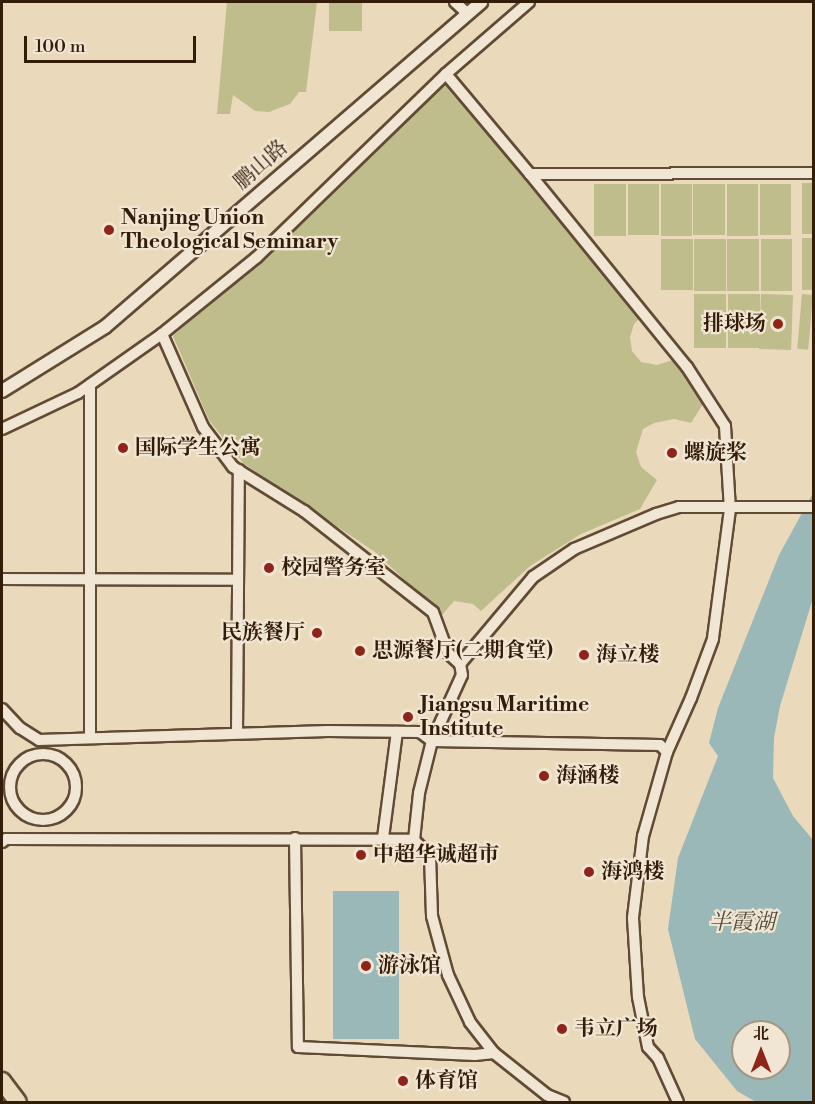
<!DOCTYPE html>
<html>
<head>
<meta charset="utf-8">
<style>
	body { margin:0 }
	#map { position:relative; width:815px; height:1104px; overflow:hidden; background:#ead9bb; font-family:"Libre Bodoni","Noto Serif SC",serif }
	div>[style] { position:absolute }
	[style*='--x'] { left:calc(var(--x)*1px); top:calc(var(--y)*1px); width:calc(var(--w)*1px); rotate:calc(var(--a)*1deg) }
	.green>* { inset:0; background:#bfbd8b; transform-origin:0 0 }
	.water>* { inset:0; background:#9bb8b9; transform-origin:0 0 }
	.roads { filter:drop-shadow(2px 0 #614b35) drop-shadow(-2px 0 #614b35) drop-shadow(0 2px #614b35) drop-shadow(0 -2px #614b35) }
	.minor>* { height:10px; margin:-5px; padding:0 5px; transform-origin:5px; border-radius:5px; background:#f1e6d3 }
	.minor>.ring { margin:-5px; padding:0; box-sizing:content-box; background:none; border:10px solid #f1e6d3; border-radius:50% }
	.tertiary>* { height:12px; margin:-6px; padding:0 6px; transform-origin:6px; border-radius:6px; background:#f1e6d3 }
	.primary>* { height:16px; margin:-8px; padding:0 8px; transform-origin:8px; border-radius:8px; background:#ead9bb }
	.dots>* { width:16px; height:16px; translate:-50% -50%; box-sizing:border-box; border:3px solid #f1e6d3; border-radius:50% }
	span { translate:-50% -50%; white-space:nowrap; text-align:center; line-height:1.15; -webkit-text-stroke:4.5px #f1e6d3; paint-order:stroke }
	.street-label { font-size:21px; color:#331c08 }
	.poi-label { font-size:21px; color:#331c08; font-weight:700 }
	.left { translate:0 -50%; text-align:left }
	.right { translate:-100% -50%; text-align:right }
	.water-label { font-size:22px; color:#524b3d; font-style:italic }
	.frame { position:absolute; inset:0; border:3px solid #331c08; pointer-events:none }
	.north { position:absolute; left:731px; top:1020px; width:60px; height:60px; box-sizing:border-box; background:#f1e6d3; border:2px solid #a59582; border-radius:50%; rotate:0deg; font-size:16px; font-weight:700; line-height:24px; text-align:center; color:#331c08 }
	.north::after { content:''; display:block; margin:auto; width:21px; height:27px; background:#8f2418; clip-path:polygon(50% 0,100% 100%,50% 72%,0 100%) }
	.scale { position:absolute; left:24px; top:36px; width:172px; height:27px; box-sizing:border-box; border:3px solid #331c08; border-top:0; padding-left:8px; font-size:18px; line-height:21px; white-space:nowrap; color:#331c08; -webkit-text-stroke:4px #f1e6d3; paint-order:stroke }
</style>
</head>
<body>
<div id="map">
	<div class="green">
		<div style="clip-path:polygon(227px 2px,317px 2px,306px 92px,299px 92px,290px 104px,269px 112px,255px 111px,233px 95px,230px 114px,217px 114px)"></div>
		<div style="left:329px;top:2px;width:33px;height:29px"></div>
		<div style="clip-path:polygon(446px 83px,639px 319px,634px 324px,630px 337px,632px 351px,641px 362px,657px 365px,673px 360px,703px 404px,691px 423px,674px 419px,654px 423px,643px 429px,636px 452px,641px 467px,657px 480px,640px 509px,581px 534px,530px 566px,481px 611px,473px 604px,454px 601px,442px 615px,375px 552px,243px 463px,209px 420px,173px 336px,351px 176px)"></div>
		<div style="left:802px;top:183px;width:11px;height:51px"></div>
		<div style="left:594px;top:184px;width:32px;height:52px"></div>
		<div style="left:628px;top:184px;width:31px;height:51px"></div>
		<div style="left:661px;top:184px;width:31px;height:52px"></div>
		<div style="left:693px;top:184px;width:32px;height:51px"></div>
		<div style="left:727px;top:184px;width:31px;height:52px"></div>
		<div style="left:760px;top:184px;width:31px;height:51px"></div>
		<div style="left:802px;top:238px;width:11px;height:52px"></div>
		<div style="left:661px;top:239px;width:32px;height:51px"></div>
		<div style="left:694px;top:239px;width:32px;height:52px"></div>
		<div style="left:727px;top:239px;width:32px;height:52px"></div>
		<div style="left:761px;top:239px;width:31px;height:52px"></div>
		<div style="left:694px;top:294px;width:32px;height:54px"></div>
		<div style="left:728px;top:294px;width:32px;height:54px"></div>
		<div style="left:761px;top:294px;width:32px;height:55px;rotate:2deg"></div>
		<div style="left:802px;top:294px;width:11px;height:55px;rotate:5deg"></div>
	</div>
	<div class="water">
		<div style="clip-path:polygon(evenodd,813px 493px,813px 598px,780px 706px,774px 738px,773px 778px,793px 816px,813px 840px,813px 1102px,756px 1102px,737px 1091px,695px 1039px,668px 929px,678px 858px,718px 756px,709px 743px,718px 708px,779px 555px,813px 493px,743px 1032px,779px 1032px,779px 1068px,743px 1068px,743px 1032px)"></div>
		<div style="left:399px;top:891px;width:148px;height:66px;rotate:90deg"></div>
	</div>
	<div class="roads">
		<div class="minor">
			<div style="--x:455;--y:2;--w:16;--a:43"></div>
			<div style="--x:529;--y:2;--w:110;--a:139.1"></div>
			<div style="--x:446;--y:74;--w:131;--a:50"></div>
			<div style="--x:530;--y:174;--w:284;--a:-0.2"></div>
			<div style="--x:530;--y:174;--w:249;--a:50.9"></div>
			<div style="--x:687;--y:367;--w:70;--a:57.2"></div>
			<div style="--x:725;--y:426;--w:83;--a:86.6"></div>
			<div style="--x:730;--y:509;--w:131;--a:97.5"></div>
			<div style="--x:713;--y:639;--w:63;--a:110.4"></div>
			<div style="--x:691;--y:698;--w:59;--a:114"></div>
			<div style="--x:667;--y:752;--w:87;--a:105.9"></div>
			<div style="--x:643;--y:836;--w:83;--a:97"></div>
			<div style="--x:633;--y:918;--w:79;--a:86.4"></div>
			<div style="--x:638;--y:997;--w:51;--a:78.7"></div>
			<div style="--x:648;--y:1047;--w:15;--a:48"></div>
			<div style="--x:658;--y:1058;--w:48;--a:65.6"></div>
			<div style="--x:162;--y:334;--w:102;--a:66.2"></div>
			<div style="--x:203;--y:427;--w:50;--a:53.1"></div>
			<div style="--x:233;--y:467;--w:84;--a:31.8"></div>
			<div style="--x:304;--y:511;--w:164;--a:38.1"></div>
			<div style="--x:433;--y:612;--w:44;--a:69.9"></div>
			<div style="--x:448;--y:653;--w:16;--a:43"></div>
			<div style="--x:90;--y:385;--w:352;--a:90"></div>
			<div style="--x:2;--y:429;--w:84;--a:-25.3"></div>
			<div style="--x:78;--y:393;--w:103;--a:-35.1"></div>
			<div style="--x:162;--y:334;--w:121;--a:-39"></div>
			<div style="--x:256;--y:258;--w:264;--a:-44.1"></div>
			<div style="--x:2;--y:579;--w:236;--a:0.2"></div>
			<div style="--x:2;--y:709;--w:26;--a:47"></div>
			<div style="--x:20;--y:728;--w:22;--a:32"></div>
			<div style="--x:39;--y:740;--w:289;--a:-1.8"></div>
			<div style="--x:328;--y:731;--w:92;--a:0.6"></div>
			<div style="--x:420;--y:732;--w:15;--a:37"></div>
			<div style="--x:432;--y:741;--w:72;--a:-65.6"></div>
			<div style="--x:462;--y:675;--w:11;--a:-100"></div>
			<div style="--x:460;--y:664;--w:114;--a:-50"></div>
			<div style="--x:533;--y:577;--w:50;--a:-34.3"></div>
			<div style="--x:574;--y:549;--w:89;--a:-23.1"></div>
			<div style="--x:656;--y:514;--w:24;--a:-17"></div>
			<div style="--x:679;--y:507;--w:135;--a:0"></div>
			<div style="--x:237;--y:733;--w:263;--a:-89.6"></div>
			<div class="ring" style="left:10px;top:754px;width:56px;height:56px"></div>
			<div style="--x:295;--y:838;--w:209;--a:89.2"></div>
			<div style="--x:298;--y:1047;--w:177;--a:2.6"></div>
			<div style="--x:475;--y:1055;--w:19;--a:-6"></div>
			<div style="--x:383;--y:838;--w:107;--a:-82.5"></div>
			<div style="--x:2;--y:842;--w:5;--a:-37"></div>
			<div style="--x:6;--y:839;--w:408;--a:0.1"></div>
			<div style="--x:564;--y:1102;--w:18;--a:-158"></div>
			<div style="--x:547;--y:1095;--w:68;--a:-141.6"></div>
			<div style="--x:494;--y:1053;--w:39;--a:-128"></div>
			<div style="--x:470;--y:1022;--w:52;--a:-115.1"></div>
			<div style="--x:448;--y:975;--w:61;--a:-105.2"></div>
			<div style="--x:432;--y:916;--w:60;--a:-91.9"></div>
			<div style="--x:430;--y:856;--w:23;--a:-135"></div>
			<div style="--x:414;--y:840;--w:47;--a:-83.9"></div>
			<div style="--x:419;--y:793;--w:54;--a:-76"></div>
			<div style="--x:432;--y:741;--w:228;--a:1"></div>
			<div style="--x:660;--y:745;--w:10;--a:45"></div>
		</div>
		<div class="tertiary">
			<div style="--x:2;--y:391;--w:121;--a:-31.9"></div>
			<div style="--x:105;--y:327;--w:497;--a:-40.8"></div>
		</div>
		<div class="primary">
			<div style="--x:2;--y:1081;--w:26;--a:53"></div>
		</div>
	</div>
	<div class="dots">
		<div style="left:109px;top:230px;background:#8f2418"></div>
		<div style="left:778px;top:324px;background:#8f2418"></div>
		<div style="left:123px;top:448px;background:#8f2418"></div>
		<div style="left:672px;top:453px;background:#8f2418"></div>
		<div style="left:269px;top:568px;background:#8f2418"></div>
		<div style="left:317px;top:633px;background:#8f2418"></div>
		<div style="left:360px;top:651px;background:#8f2418"></div>
		<div style="left:584px;top:655px;background:#8f2418"></div>
		<div style="left:408px;top:717px;background:#8f2418"></div>
		<div style="left:544px;top:776px;background:#8f2418"></div>
		<div style="left:361px;top:855px;background:#8f2418"></div>
		<div style="left:589px;top:872px;background:#8f2418"></div>
		<div style="left:366px;top:966px;background:#8f2418"></div>
		<div style="left:562px;top:1029px;background:#8f2418"></div>
		<div style="left:403px;top:1081px;background:#8f2418"></div>
	</div>
	<div class="street-label">
		<span style="left:261px;top:165px;rotate:-41deg">鹏山路</span>
	</div>
	<div class="poi-label">
		<span class="left" style="left:121px;top:230px">Nanjing Union<br>Theological Seminary</span>
		<span class="right" style="left:766px;top:324px">排球场</span>
		<span class="left" style="left:135px;top:448px">国际学生公寓</span>
		<span class="left" style="left:684px;top:453px">螺旋桨</span>
		<span class="left" style="left:281px;top:568px">校园警务室</span>
		<span class="right" style="left:305px;top:633px">民族餐厅</span>
		<span class="left" style="left:372px;top:651px">思源餐厅(二期食堂)</span>
		<span class="left" style="left:596px;top:655px">海立楼</span>
		<span class="left" style="left:420px;top:717px">Jiangsu Maritime<br>Institute</span>
		<span class="left" style="left:556px;top:776px">海涵楼</span>
		<span class="left" style="left:373px;top:855px">中超华诚超市</span>
		<span class="left" style="left:601px;top:872px">海鸿楼</span>
		<span class="left" style="left:378px;top:966px">游泳馆</span>
		<span class="left" style="left:574px;top:1029px">韦立广场</span>
		<span class="left" style="left:415px;top:1081px">体育馆</span>
	</div>
	<div class="water-label">
		<span style="left:742px;top:923px">半霞湖</span>
	</div>
	<div class="frame"></div>
	<div class="north">北</div>
	<div class="scale">100 m</div>
</div>
</body>
</html>
